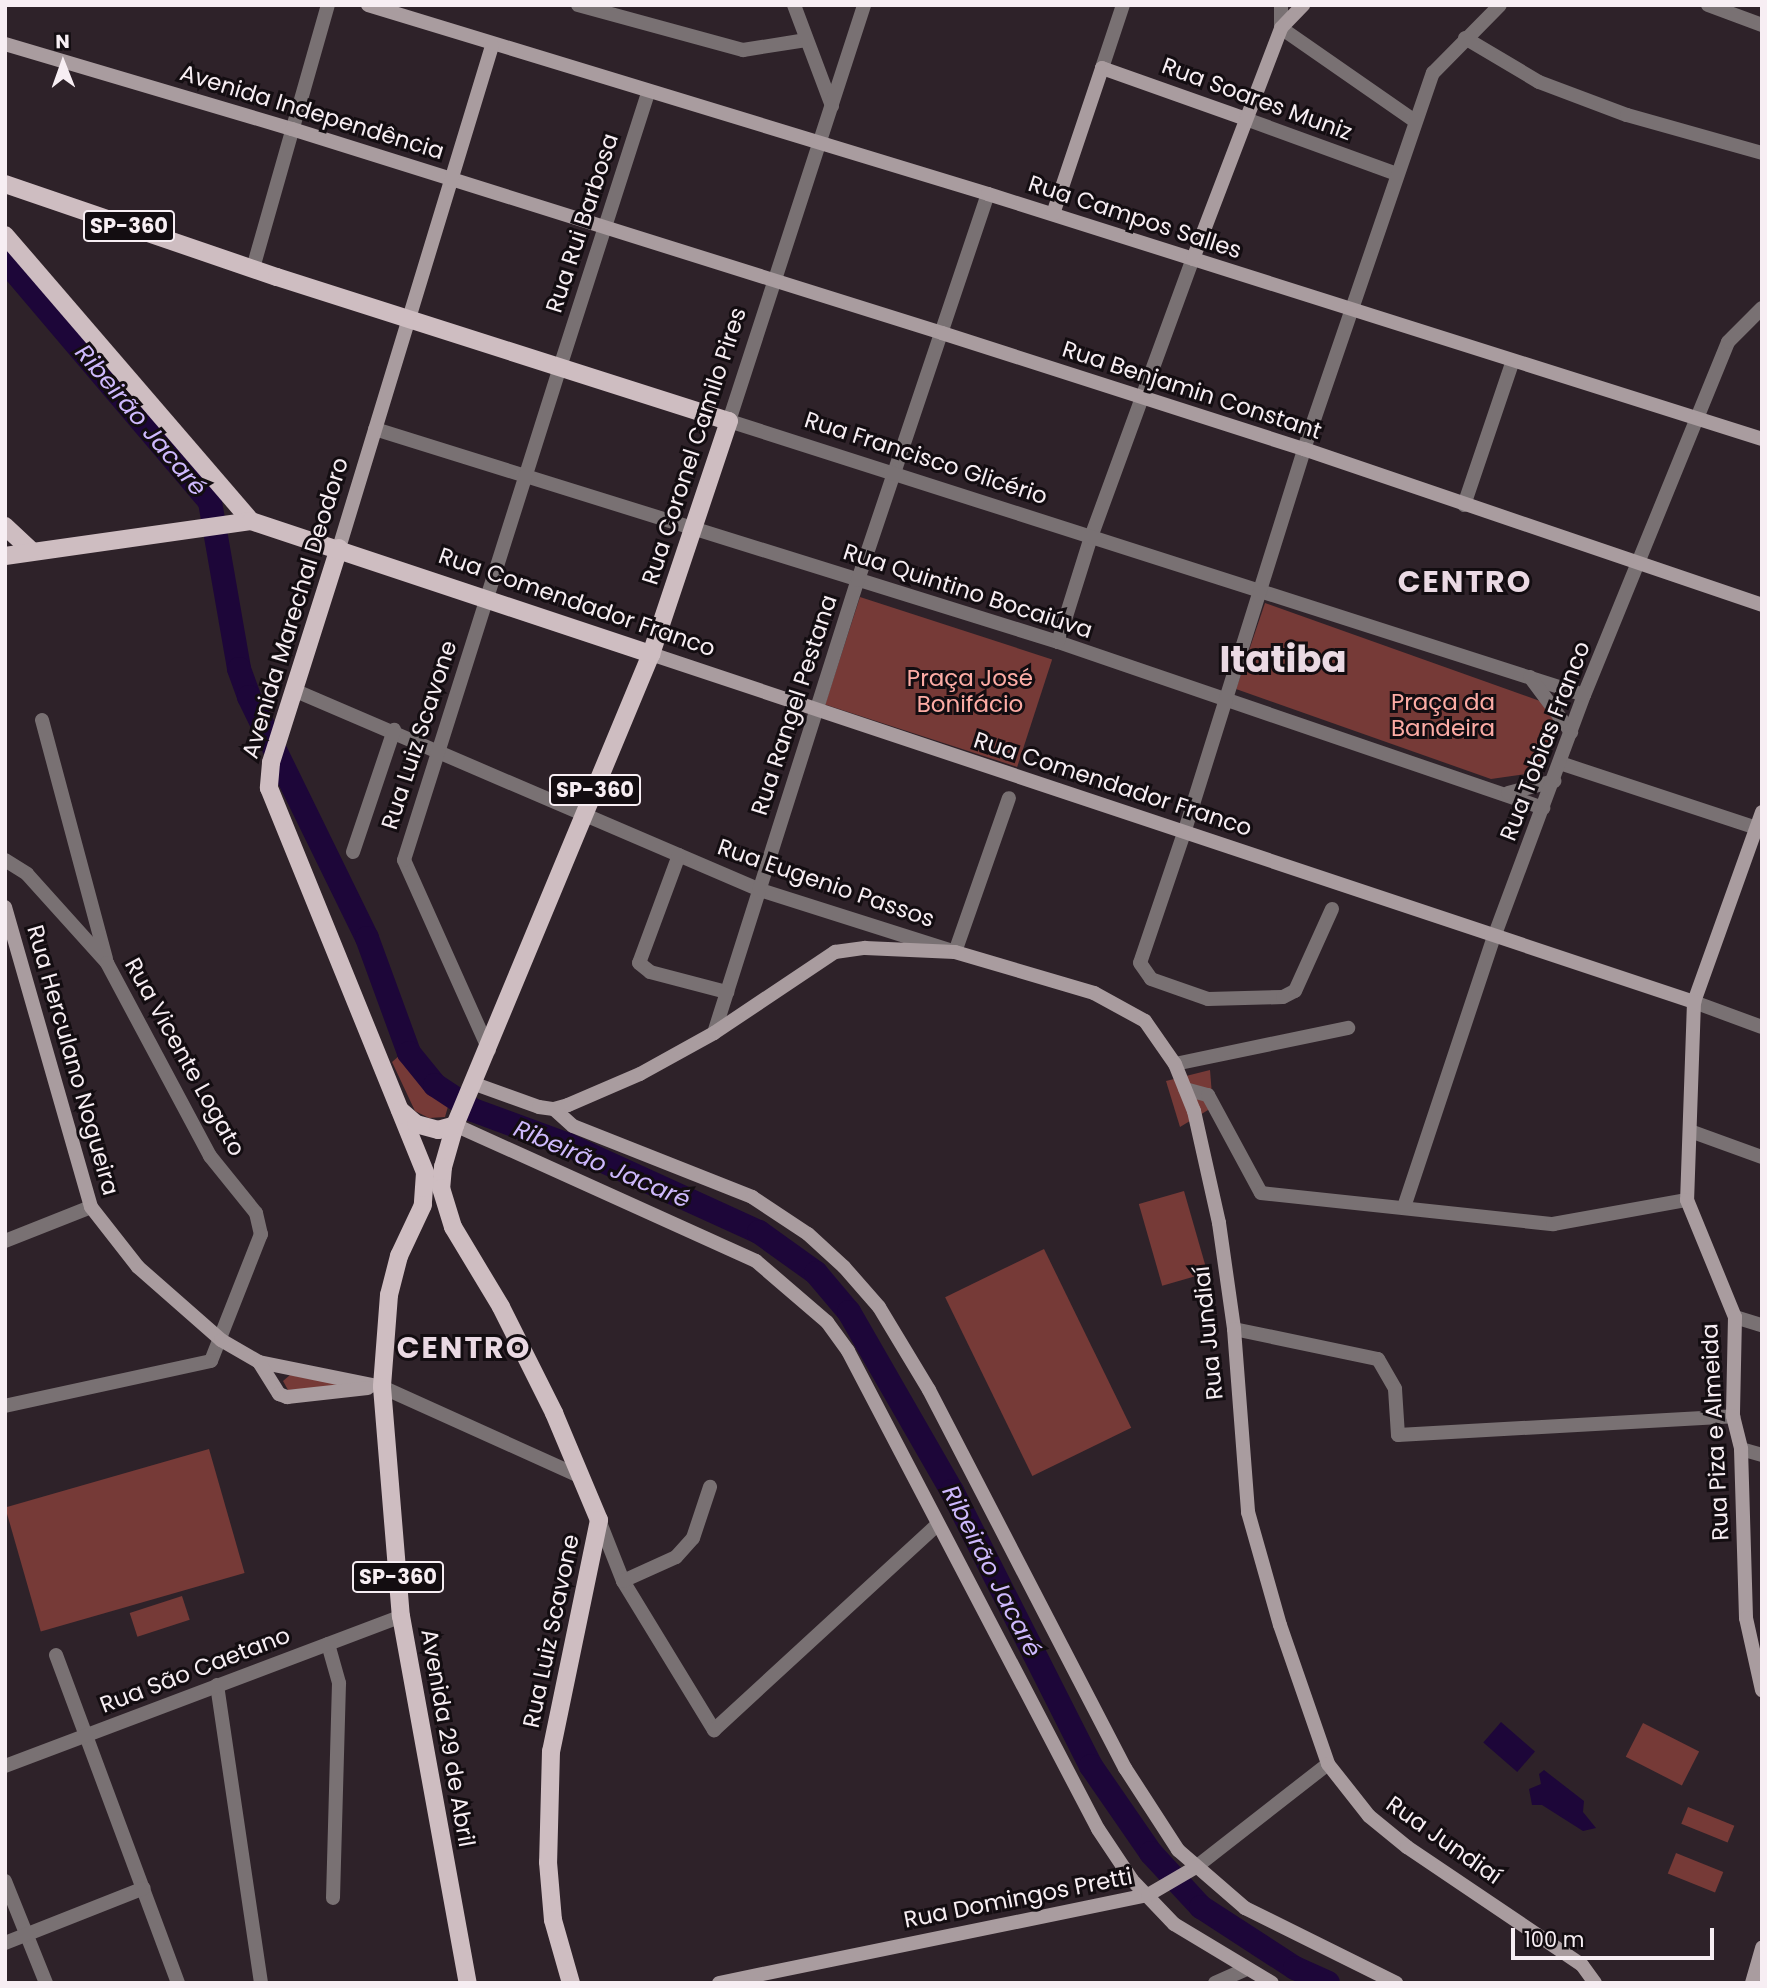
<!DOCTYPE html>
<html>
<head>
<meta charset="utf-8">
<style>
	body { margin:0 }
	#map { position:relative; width:1767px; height:1988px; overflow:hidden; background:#2e2229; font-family:Poppins,sans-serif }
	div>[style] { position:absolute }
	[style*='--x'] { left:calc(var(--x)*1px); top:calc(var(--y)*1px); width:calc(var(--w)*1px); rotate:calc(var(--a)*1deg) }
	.green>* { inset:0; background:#763a37; transform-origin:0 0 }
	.water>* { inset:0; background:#1d0639; transform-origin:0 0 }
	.river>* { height:24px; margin:-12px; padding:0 12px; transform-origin:12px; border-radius:12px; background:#1d0639 }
	.minor>* { height:14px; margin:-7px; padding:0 7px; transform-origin:7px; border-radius:7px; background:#797173 }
	.tertiary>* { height:14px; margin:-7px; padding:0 7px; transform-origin:7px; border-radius:7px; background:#797173 }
	.secondary>* { height:14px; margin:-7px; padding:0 7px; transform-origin:7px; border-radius:7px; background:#a99c9f }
	.primary>* { height:18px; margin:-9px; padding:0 9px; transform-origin:9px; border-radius:9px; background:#cebdc1 }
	span { translate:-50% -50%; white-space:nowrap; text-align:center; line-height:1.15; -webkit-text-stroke:6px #130d11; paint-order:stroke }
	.shield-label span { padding:2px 5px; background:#130d11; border:2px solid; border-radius:5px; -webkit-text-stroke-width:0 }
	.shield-label { font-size:21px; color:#f7eef3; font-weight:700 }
	.street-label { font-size:23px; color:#f7eef3 }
	.park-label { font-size:23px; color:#fdaca5 }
	.water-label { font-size:24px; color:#ceb9fd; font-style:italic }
	.district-label { font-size:30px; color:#ead9e3; font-weight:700; letter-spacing:2px }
	.town-label { font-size:37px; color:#ead9e3; font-weight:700 }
	.frame { position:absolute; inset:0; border:7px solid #f7eef3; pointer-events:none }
	.north { position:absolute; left:28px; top:28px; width:70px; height:70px; -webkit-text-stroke:5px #130d11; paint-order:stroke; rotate:359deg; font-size:19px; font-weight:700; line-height:28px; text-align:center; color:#f7eef3 }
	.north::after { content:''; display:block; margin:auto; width:24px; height:32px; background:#f7eef3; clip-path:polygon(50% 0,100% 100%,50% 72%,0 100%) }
	.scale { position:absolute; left:1511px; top:1928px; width:203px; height:32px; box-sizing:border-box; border:4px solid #f7eef3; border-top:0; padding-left:9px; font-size:21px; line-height:24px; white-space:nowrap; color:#f7eef3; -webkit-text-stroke:5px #130d11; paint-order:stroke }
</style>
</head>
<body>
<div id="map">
	<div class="green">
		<div style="left:860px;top:597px;width:202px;height:113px;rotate:18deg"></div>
		<div style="clip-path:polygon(1265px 603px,1540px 701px,1557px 725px,1540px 772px,1491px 779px,1236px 689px)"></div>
		<div style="clip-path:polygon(399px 1056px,428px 1090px,449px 1103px,445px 1117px,429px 1118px,415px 1111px,392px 1062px)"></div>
		<div style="clip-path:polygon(1210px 1070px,1213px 1107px,1180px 1127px,1166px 1081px)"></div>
		<div style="left:1184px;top:1191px;width:85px;height:47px;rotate:74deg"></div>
		<div style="left:1044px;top:1249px;width:199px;height:110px;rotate:64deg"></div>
		<div style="clip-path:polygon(290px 1375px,349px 1386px,288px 1390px,283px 1381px)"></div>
		<div style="left:209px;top:1449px;width:129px;height:212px;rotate:74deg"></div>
		<div style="left:182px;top:1596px;width:25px;height:55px;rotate:72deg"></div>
		<div style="left:1643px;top:1723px;width:63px;height:38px;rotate:27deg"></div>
		<div style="left:1688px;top:1807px;width:50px;height:18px;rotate:22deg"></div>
		<div style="left:1676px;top:1853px;width:51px;height:22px;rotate:22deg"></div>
	</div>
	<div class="water">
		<div style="left:1501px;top:1722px;width:45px;height:27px;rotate:41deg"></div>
		<div style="clip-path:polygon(1544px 1770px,1584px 1801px,1583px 1812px,1596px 1828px,1583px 1831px,1542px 1805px,1532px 1805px,1529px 1789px,1541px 1784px,1539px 1774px)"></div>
	</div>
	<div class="river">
		<div style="--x:5;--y:260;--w:317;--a:49.7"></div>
		<div style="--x:210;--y:502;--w:169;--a:80.1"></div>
		<div style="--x:239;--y:669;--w:30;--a:70"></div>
		<div style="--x:249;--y:697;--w:268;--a:63.9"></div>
		<div style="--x:367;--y:938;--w:122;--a:69.9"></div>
		<div style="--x:409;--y:1053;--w:41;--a:50.9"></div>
		<div style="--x:435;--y:1085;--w:45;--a:33.3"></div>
		<div style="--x:473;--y:1110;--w:101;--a:20.2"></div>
		<div style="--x:568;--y:1145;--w:210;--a:24.5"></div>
		<div style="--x:759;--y:1232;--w:70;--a:35.7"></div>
		<div style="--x:816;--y:1273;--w:51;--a:49.8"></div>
		<div style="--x:849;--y:1312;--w:207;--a:60.1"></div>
		<div style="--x:952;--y:1491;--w:308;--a:63.2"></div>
		<div style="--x:1091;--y:1766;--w:106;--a:55.4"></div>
		<div style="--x:1151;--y:1853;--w:74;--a:47.2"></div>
		<div style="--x:1201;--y:1907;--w:112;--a:33"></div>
		<div style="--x:1295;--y:1968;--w:36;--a:24"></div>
	</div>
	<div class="minor">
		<div style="--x:578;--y:5;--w:171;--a:15.3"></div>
		<div style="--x:743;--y:50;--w:64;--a:-9"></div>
		<div style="--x:794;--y:5;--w:108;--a:69.4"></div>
		<div style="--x:1281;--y:5;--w:23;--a:90"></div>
		<div style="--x:1281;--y:28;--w:163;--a:34.8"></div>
		<div style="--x:1708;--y:5;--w:58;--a:20.3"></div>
		<div style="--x:1465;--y:38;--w:86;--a:30.7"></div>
		<div style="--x:1539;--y:82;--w:94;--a:20.6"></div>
		<div style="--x:1627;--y:115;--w:140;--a:15.7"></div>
		<div style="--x:1102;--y:68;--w:66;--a:-71.6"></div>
		<div style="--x:1243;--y:118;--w:164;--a:20"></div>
		<div style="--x:253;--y:268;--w:273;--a:-74.1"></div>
		<div style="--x:560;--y:367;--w:288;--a:-72.2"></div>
		<div style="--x:729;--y:421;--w:437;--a:-72"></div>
		<div style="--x:375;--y:429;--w:715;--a:17.32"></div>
		<div style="--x:1058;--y:642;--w:513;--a:18.89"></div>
		<div style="--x:1464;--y:505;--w:150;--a:-71.3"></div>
		<div style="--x:1260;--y:591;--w:340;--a:17.8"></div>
		<div style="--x:1058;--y:642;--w:110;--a:-72.6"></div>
		<div style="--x:1091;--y:537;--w:296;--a:-69.9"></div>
		<div style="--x:1530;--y:677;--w:69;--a:53.3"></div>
		<div style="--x:296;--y:691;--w:505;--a:23.21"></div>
		<div style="--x:760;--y:890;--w:205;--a:17.6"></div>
		<div style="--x:955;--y:952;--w:163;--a:-70.7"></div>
		<div style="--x:42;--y:720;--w:247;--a:75"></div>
		<div style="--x:1560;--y:763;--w:206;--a:18.3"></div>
		<div style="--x:1508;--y:793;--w:48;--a:-14.6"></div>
		<div style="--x:1184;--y:833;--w:137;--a:108.7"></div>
		<div style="--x:1140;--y:963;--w:19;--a:55"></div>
		<div style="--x:1151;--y:979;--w:60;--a:19.3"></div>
		<div style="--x:1208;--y:999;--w:75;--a:-1.5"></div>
		<div style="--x:1283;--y:997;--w:13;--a:-27"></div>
		<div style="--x:1295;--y:991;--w:90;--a:-65.7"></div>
		<div style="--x:353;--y:852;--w:129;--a:-71.4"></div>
		<div style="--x:679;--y:855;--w:115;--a:110.3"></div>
		<div style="--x:639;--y:963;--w:14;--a:39"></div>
		<div style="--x:650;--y:972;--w:80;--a:14.6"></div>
		<div style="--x:5;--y:860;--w:26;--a:32"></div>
		<div style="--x:27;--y:874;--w:120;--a:48"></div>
		<div style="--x:107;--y:963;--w:219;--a:61.9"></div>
		<div style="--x:210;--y:1156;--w:73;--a:51.1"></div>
		<div style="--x:256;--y:1213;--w:22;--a:77"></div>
		<div style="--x:261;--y:1234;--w:136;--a:111.5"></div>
		<div style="--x:211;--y:1361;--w:211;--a:167.7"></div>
		<div style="--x:1694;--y:1002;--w:72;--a:20.2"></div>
		<div style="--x:714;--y:1033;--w:475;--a:-72.4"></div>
		<div style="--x:858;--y:580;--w:407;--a:-71.4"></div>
		<div style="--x:1175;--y:1064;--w:177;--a:-11.8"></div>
		<div style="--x:1185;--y:1089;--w:24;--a:15"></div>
		<div style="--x:1208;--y:1095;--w:111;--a:61.6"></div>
		<div style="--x:1261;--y:1193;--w:294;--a:6.1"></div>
		<div style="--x:1553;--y:1224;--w:136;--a:-10.2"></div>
		<div style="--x:1690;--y:1131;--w:77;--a:19.9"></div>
		<div style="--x:1404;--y:1207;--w:285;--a:-71.6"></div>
		<div style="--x:1494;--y:937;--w:258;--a:-69.6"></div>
		<div style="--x:1584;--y:695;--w:381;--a:-67.8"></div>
		<div style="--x:1728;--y:342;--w:48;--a:-45"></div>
		<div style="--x:5;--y:1241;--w:92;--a:-21.6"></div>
		<div style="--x:1735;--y:1317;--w:28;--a:17"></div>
		<div style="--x:1234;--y:1329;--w:147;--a:11.8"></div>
		<div style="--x:1378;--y:1359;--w:34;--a:60"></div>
		<div style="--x:1395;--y:1389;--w:46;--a:86.3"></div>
		<div style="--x:1398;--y:1435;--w:336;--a:-3.2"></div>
		<div style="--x:382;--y:1387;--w:216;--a:24.3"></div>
		<div style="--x:1741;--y:1449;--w:22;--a:16"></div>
		<div style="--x:599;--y:1520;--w:66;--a:68.5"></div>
		<div style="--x:623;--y:1581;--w:175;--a:58.6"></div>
		<div style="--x:714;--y:1730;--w:301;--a:-42.6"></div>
		<div style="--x:623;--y:1581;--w:58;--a:-24.4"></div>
		<div style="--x:676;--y:1557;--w:25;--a:-48"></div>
		<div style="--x:693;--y:1538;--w:54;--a:-71.6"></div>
		<div style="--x:328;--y:1644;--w:41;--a:74.2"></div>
		<div style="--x:339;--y:1683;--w:215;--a:91.6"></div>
		<div style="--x:56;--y:1655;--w:350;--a:69.6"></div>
		<div style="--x:217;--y:1685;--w:301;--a:81.6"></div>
		<div style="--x:5;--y:1766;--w:423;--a:-20.7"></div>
		<div style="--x:1196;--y:1867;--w:167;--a:-38"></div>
		<div style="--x:5;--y:1881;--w:110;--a:68.1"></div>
		<div style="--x:5;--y:1943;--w:149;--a:-21.6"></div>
		<div style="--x:1215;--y:1983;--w:32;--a:-24"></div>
	</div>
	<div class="tertiary">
		<div style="--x:729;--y:421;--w:558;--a:17.75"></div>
		<div style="--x:1184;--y:833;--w:402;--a:-72.6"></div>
		<div style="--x:1304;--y:449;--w:398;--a:-71.1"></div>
		<div style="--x:1433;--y:73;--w:95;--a:-45.4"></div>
		<div style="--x:489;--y:1050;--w:208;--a:-114.1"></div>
		<div style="--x:404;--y:860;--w:517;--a:-72.44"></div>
	</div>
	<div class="secondary">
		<div style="--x:368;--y:5;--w:648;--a:16.95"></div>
		<div style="--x:988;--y:194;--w:812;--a:17.56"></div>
		<div style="--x:5;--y:44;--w:299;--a:16.5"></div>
		<div style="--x:292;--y:129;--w:681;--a:17.42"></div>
		<div style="--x:942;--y:333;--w:380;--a:17.8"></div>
		<div style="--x:1304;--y:449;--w:484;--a:18.8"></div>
		<div style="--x:1053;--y:214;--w:154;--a:-71.4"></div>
		<div style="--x:1102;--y:68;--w:150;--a:19.5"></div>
		<div style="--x:1193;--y:259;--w:247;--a:-69.1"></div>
		<div style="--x:1281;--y:28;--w:32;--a:-46"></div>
		<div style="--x:339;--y:548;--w:525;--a:-73.05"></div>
		<div style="--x:651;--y:654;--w:1100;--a:18.45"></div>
		<div style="--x:1762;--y:812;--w:202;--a:109.7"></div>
		<div style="--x:1694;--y:1002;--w:198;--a:92"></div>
		<div style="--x:1687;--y:1200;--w:126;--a:67.7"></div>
		<div style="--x:1735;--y:1317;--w:99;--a:91.2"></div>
		<div style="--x:1733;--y:1416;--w:34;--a:76"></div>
		<div style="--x:1741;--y:1449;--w:169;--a:88.3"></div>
		<div style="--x:1746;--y:1618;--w:74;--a:77.5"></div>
		<div style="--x:5;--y:907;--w:312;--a:74"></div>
		<div style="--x:91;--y:1207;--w:76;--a:51.9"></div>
		<div style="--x:138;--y:1267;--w:111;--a:41.3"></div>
		<div style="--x:221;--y:1340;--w:44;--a:30.1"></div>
		<div style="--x:259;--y:1362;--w:126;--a:11.5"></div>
		<div style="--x:475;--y:1084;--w:68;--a:19.8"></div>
		<div style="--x:539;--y:1107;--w:15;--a:8"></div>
		<div style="--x:554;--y:1109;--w:15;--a:-16"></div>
		<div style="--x:568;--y:1105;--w:78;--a:-23.3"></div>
		<div style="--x:640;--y:1074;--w:85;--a:-29"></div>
		<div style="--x:714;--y:1033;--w:146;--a:-33.8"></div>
		<div style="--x:835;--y:952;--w:30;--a:-8"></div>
		<div style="--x:865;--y:948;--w:90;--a:2.5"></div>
		<div style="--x:955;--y:952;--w:145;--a:16.4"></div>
		<div style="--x:1094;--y:993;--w:58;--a:28.8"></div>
		<div style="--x:1145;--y:1021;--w:52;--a:55.1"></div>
		<div style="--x:1175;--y:1064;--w:51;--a:68"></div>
		<div style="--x:1194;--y:1111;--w:115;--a:77.4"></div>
		<div style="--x:1219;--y:1223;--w:107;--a:81.9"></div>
		<div style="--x:1234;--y:1329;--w:184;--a:85.6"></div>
		<div style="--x:1248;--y:1512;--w:117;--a:74.2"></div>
		<div style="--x:1280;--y:1625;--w:147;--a:70.9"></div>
		<div style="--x:1328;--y:1764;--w:66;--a:51.7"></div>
		<div style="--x:1369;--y:1816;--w:49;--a:39.2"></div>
		<div style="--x:1407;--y:1847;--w:211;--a:34"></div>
		<div style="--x:1582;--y:1965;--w:22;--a:54"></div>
		<div style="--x:554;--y:1109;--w:25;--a:42"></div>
		<div style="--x:573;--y:1126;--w:193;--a:21.6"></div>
		<div style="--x:752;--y:1197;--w:67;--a:33.5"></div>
		<div style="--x:808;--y:1234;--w:49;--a:42.5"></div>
		<div style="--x:844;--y:1267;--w:53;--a:48.8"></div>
		<div style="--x:879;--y:1307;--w:97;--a:58.9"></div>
		<div style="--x:929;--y:1390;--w:426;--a:62.6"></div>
		<div style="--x:1125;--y:1768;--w:98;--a:57.1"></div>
		<div style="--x:1178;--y:1850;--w:89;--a:40.9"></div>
		<div style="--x:1245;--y:1908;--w:169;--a:26.4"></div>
		<div style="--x:455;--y:1125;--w:330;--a:24.3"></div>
		<div style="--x:756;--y:1261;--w:94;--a:40.7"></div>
		<div style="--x:827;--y:1322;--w:36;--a:54"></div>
		<div style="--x:848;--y:1351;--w:539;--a:62.39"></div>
		<div style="--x:1098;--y:1829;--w:61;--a:56.3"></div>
		<div style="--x:1132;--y:1880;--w:61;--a:46.3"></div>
		<div style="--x:1174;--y:1924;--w:114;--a:31"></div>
		<div style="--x:259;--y:1362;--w:38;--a:58"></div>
		<div style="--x:279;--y:1394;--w:9;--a:21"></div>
		<div style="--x:287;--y:1397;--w:81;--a:-6.3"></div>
		<div style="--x:719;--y:1983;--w:438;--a:-11.6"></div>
		<div style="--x:1148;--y:1895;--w:56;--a:-30.3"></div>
		<div style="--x:1752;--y:1983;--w:37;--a:-74"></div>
	</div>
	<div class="primary">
		<div style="--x:5;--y:184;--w:287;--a:18.9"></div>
		<div style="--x:277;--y:277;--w:474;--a:17.7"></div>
		<div style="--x:729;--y:421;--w:246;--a:108.5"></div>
		<div style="--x:651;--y:654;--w:510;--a:112.59"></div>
		<div style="--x:455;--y:1125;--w:44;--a:105.9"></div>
		<div style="--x:443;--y:1167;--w:21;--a:95"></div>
		<div style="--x:441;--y:1188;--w:41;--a:72.9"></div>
		<div style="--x:453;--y:1227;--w:93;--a:59"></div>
		<div style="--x:501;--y:1307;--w:119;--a:63.4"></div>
		<div style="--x:554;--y:1413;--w:116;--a:67.2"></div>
		<div style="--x:599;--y:1520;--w:236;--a:101.7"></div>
		<div style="--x:551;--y:1751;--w:111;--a:91.5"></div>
		<div style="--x:548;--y:1862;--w:58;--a:85.1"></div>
		<div style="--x:553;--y:1920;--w:66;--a:74.1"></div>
		<div style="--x:5;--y:235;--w:377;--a:49.3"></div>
		<div style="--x:5;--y:526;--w:37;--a:43"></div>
		<div style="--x:339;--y:548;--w:225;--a:107.6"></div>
		<div style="--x:271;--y:763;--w:25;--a:95"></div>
		<div style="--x:269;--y:788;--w:415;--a:67.9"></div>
		<div style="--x:425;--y:1173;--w:32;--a:94"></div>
		<div style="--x:423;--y:1205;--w:56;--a:115.2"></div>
		<div style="--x:399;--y:1256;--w:40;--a:104.4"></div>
		<div style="--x:389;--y:1295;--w:92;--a:94.4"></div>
		<div style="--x:382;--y:1387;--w:230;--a:85.3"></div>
		<div style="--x:401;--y:1616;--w:373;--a:79.7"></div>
		<div style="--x:5;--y:556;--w:248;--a:-8.1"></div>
		<div style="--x:251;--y:521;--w:422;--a:18.4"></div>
		<div style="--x:400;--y:1110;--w:21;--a:41"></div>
		<div style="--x:416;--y:1124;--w:23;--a:15"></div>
		<div style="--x:438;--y:1130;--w:18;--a:-16"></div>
	</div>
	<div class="shield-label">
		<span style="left:129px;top:226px">SP-360</span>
		<span style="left:595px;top:790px">SP-360</span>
		<span style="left:398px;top:1577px">SP-360</span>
	</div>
	<div class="street-label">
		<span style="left:1257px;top:99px;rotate:20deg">Rua Soares Muniz</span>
		<span style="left:312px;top:112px;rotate:17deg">Avenida Independência</span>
		<span style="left:1135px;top:217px;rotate:18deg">Rua Campos Salles</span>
		<span style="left:582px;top:223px;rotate:-72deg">Rua Rui Barbosa</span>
		<span style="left:1192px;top:390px;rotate:18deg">Rua Benjamin Constant</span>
		<span style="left:694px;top:446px;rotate:-72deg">Rua Coronel Camilo Pires</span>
		<span style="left:926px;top:458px;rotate:18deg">Rua Francisco Glicério</span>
		<span style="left:968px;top:591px;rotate:18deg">Rua Quintino Bocaiúva</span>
		<span style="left:577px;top:602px;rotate:19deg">Rua Comendador Franco</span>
		<span style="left:295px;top:608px;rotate:-73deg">Avenida Marechal Deodoro</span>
		<span style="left:794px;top:705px;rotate:-72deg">Rua Rangel Pestana</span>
		<span style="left:419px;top:735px;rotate:-72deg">Rua Luiz Scavone</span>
		<span style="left:1545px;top:741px;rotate:-69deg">Rua Tobias Franco</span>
		<span style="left:1113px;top:784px;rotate:18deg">Rua Comendador Franco</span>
		<span style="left:826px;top:883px;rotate:19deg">Rua Eugenio Passos</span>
		<span style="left:185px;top:1057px;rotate:61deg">Rua Vicente Logato</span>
		<span style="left:73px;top:1060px;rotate:74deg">Rua Herculano Nogueira</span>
		<span style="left:1208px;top:1333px;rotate:-96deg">Rua Jundiaí</span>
		<span style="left:1715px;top:1432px;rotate:-93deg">Rua Piza e Almeida</span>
		<span style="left:551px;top:1631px;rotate:-78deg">Rua Luiz Scavone</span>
		<span style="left:195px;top:1670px;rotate:-21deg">Rua São Caetano</span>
		<span style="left:448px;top:1738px;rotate:80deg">Avenida 29 de Abril</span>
		<span style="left:1444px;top:1840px;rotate:35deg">Rua Jundiaí</span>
		<span style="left:1018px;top:1898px;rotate:-11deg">Rua Domingos Pretti</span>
	</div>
	<div class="park-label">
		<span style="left:970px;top:691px">Praça José<br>Bonifácio</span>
		<span style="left:1443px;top:715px">Praça da<br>Bandeira</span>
	</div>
	<div class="water-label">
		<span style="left:141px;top:420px;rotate:50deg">Ribeirão Jacaré</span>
		<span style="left:602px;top:1164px;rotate:23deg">Ribeirão Jacaré</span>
		<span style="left:992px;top:1571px;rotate:63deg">Ribeirão Jacaré</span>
	</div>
	<div class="district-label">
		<span style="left:1465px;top:582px">CENTRO</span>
		<span style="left:464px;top:1348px">CENTRO</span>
	</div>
	<div class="town-label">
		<span style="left:1283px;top:659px">Itatiba</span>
	</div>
	<div class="frame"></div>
	<div class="north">N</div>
	<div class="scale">100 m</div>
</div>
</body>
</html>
